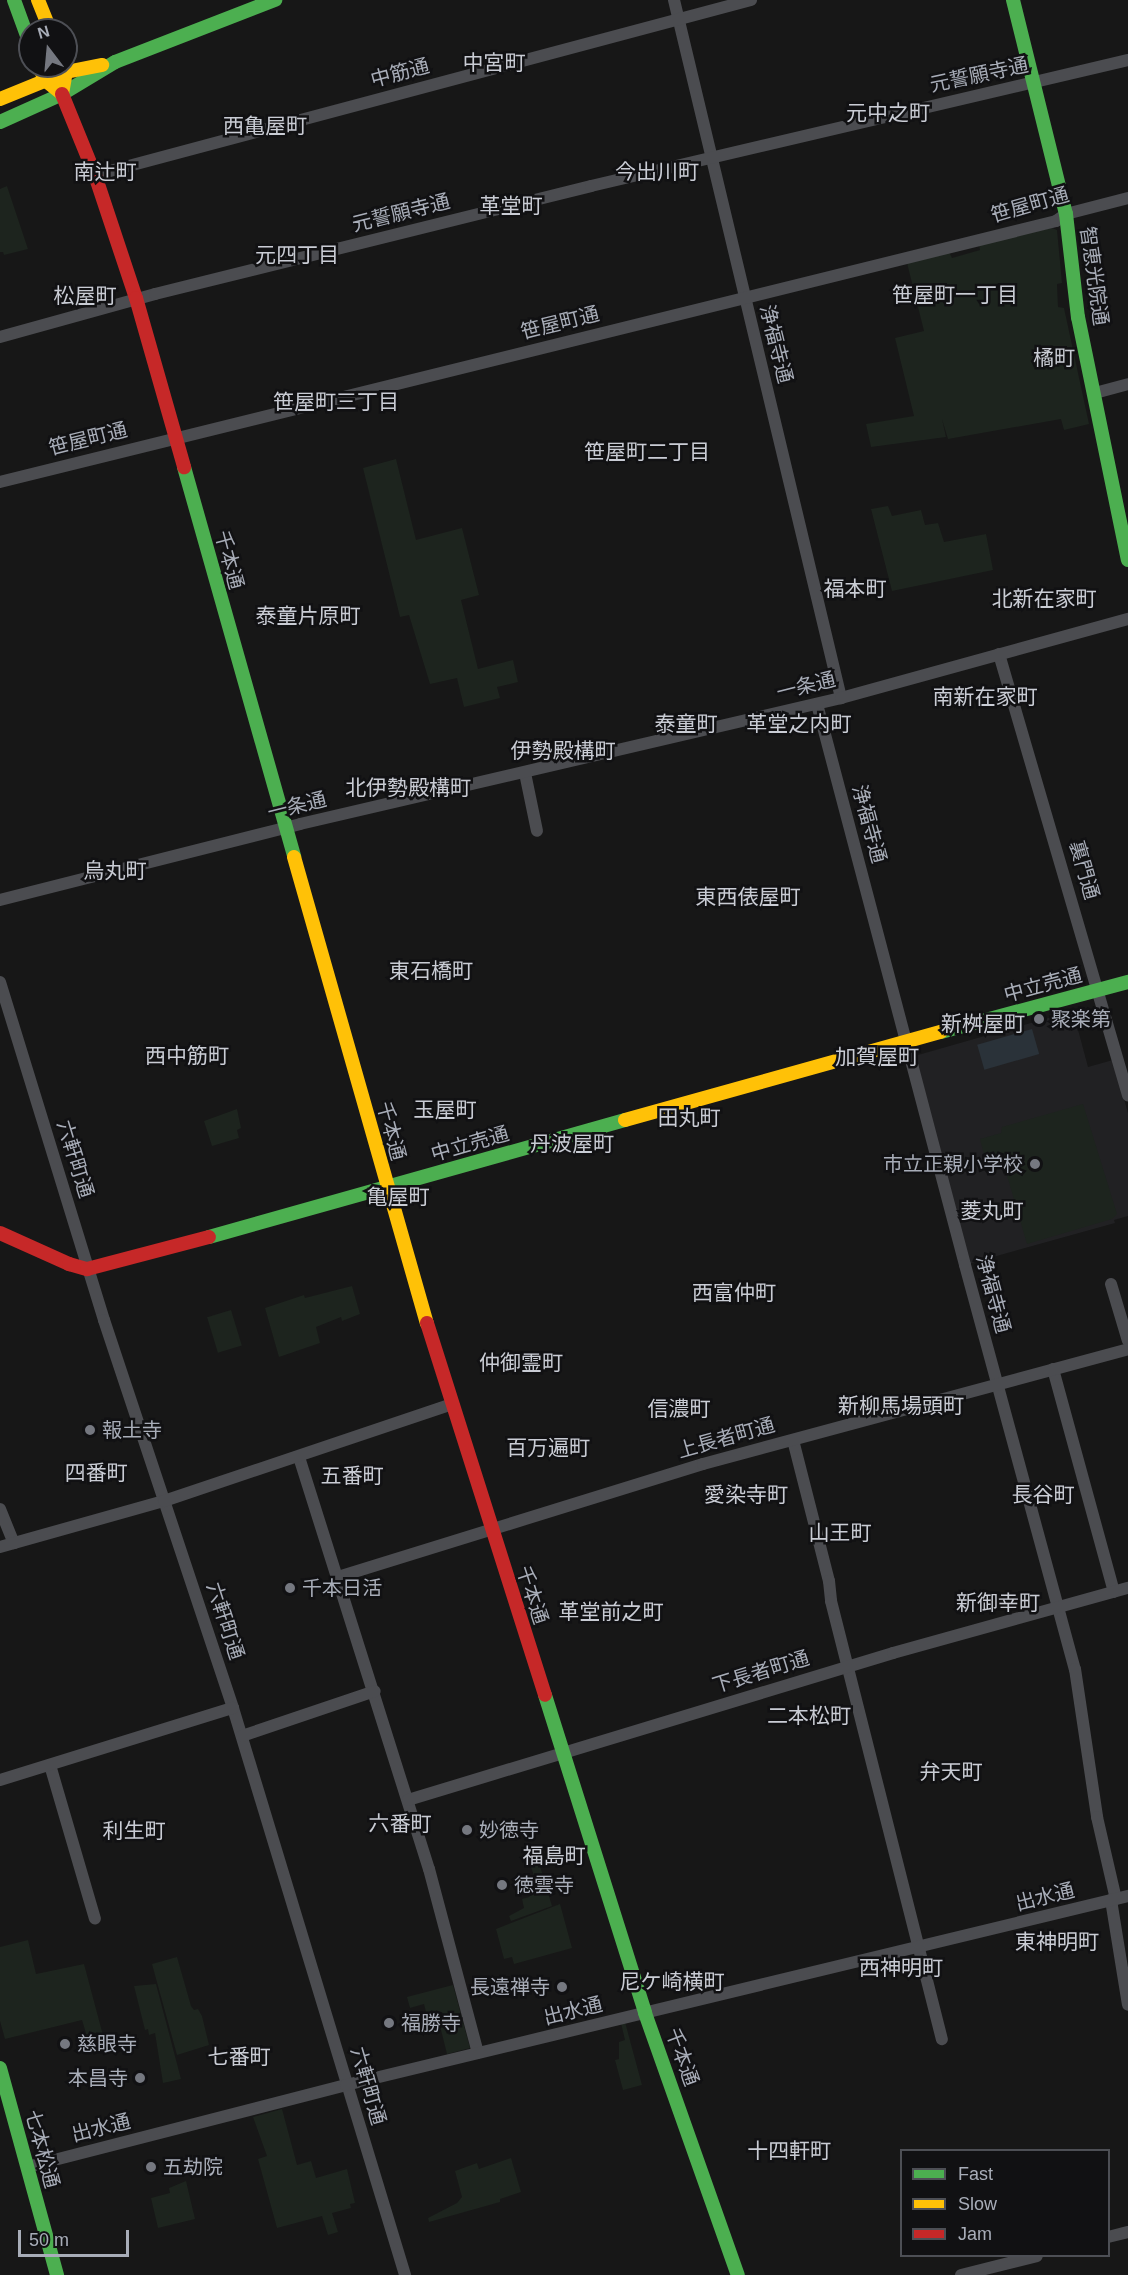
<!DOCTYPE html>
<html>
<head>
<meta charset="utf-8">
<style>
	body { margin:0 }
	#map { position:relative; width:1128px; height:2275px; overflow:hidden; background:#171717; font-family:Arial,"Noto Sans JP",sans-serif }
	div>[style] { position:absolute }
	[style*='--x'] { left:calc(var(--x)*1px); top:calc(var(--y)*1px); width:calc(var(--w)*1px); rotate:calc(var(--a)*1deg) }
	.built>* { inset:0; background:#212123 }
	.green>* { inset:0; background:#1d241e; transform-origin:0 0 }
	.water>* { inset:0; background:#2a3239; transform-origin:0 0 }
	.street>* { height:12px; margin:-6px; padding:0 6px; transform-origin:6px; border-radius:6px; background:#4b4c50 }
	.fast>* { height:14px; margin:-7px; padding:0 7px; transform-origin:7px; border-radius:7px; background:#4caf50 }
	.slow>* { height:14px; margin:-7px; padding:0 7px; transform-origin:7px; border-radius:7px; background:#ffc107 }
	.jam>* { height:14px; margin:-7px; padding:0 7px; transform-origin:7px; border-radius:7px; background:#c62828 }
	.dots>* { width:16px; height:16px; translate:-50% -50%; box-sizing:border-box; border:3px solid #111113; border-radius:50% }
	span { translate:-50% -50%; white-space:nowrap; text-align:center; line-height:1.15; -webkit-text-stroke:5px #111113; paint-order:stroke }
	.street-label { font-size:20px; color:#a8adb8 }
	.poi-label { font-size:20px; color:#a8adb8 }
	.left { translate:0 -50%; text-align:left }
	.right { translate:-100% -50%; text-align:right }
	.neighbourhood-label { font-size:21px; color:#c9ccd4 }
	.legend { position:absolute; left:900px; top:2149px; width:210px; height:108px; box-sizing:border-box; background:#111113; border:2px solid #4d4f55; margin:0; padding:8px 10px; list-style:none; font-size:18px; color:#a8adb8 }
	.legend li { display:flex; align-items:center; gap:12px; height:30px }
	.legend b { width:30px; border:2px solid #4d4f55 }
	.north { position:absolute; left:18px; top:18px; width:60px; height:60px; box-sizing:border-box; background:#111113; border:2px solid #4d4f55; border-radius:50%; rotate:344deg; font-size:16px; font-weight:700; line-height:24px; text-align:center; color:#a8adb8 }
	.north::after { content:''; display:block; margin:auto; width:21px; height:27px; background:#757880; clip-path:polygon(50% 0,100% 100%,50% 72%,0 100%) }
	.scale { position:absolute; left:18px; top:2230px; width:111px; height:27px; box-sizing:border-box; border:3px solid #a8adb8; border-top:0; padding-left:8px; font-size:18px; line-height:21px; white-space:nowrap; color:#a8adb8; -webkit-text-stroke:4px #111113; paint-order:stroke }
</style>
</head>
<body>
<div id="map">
	<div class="built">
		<div style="clip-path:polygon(1073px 1011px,1088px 1067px,1113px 1060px,1128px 1113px,1128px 1216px,1114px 1220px,1115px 1223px,968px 1264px,915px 1065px,918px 1055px)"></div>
	</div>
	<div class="green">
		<div style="clip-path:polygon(7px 186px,28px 249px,4px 255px,3px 252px,0 252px,0 189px)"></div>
		<div style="clip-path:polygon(1052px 228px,1057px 230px,1062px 283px,1057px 284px,1058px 307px,1064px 308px,1089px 424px,1064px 430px,1061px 419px,948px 439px,942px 419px,946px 437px,871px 447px,866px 424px,914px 416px,895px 338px,924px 331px,907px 263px,949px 252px,952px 258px,980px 250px,979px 244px)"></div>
		<div style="clip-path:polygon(396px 459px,416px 540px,462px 528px,479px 595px,461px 600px,478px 669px,513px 660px,518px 682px,497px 687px,500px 698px,464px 707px,457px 678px,430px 684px,409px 615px,400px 617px,363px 468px)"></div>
		<div style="clip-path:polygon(888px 506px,892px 516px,921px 510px,925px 525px,938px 523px,944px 542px,986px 534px,993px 570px,892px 591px,871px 509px)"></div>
		<div style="clip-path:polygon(1083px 1104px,1117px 1214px,1112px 1219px,1027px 1244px,1004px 1165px,988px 1170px,980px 1139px,1001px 1133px,1002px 1127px)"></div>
		<div style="clip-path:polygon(237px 1109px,241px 1128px,237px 1130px,239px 1138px,212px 1146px,204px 1121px)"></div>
		<div style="clip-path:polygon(352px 1286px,360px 1314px,342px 1321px,341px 1317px,316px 1327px,320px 1343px,279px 1357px,265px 1308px,304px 1295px,305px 1298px)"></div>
		<div style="left:231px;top:1310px;width:37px;height:25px;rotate:73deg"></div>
		<div style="clip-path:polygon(535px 1849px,552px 1906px,511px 1921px,509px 1916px,524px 1908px,522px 1899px,529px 1897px,538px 1888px,526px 1852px)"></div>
		<div style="clip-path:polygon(560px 1904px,572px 1948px,514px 1964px,512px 1957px,504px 1959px,496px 1929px)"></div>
		<div style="clip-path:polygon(28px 1940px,36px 1974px,84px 1964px,104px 2039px,89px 2043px,82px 2020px,5px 2039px,0 2021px,0 1947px)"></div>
		<div style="clip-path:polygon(177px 1957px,191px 2006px,194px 2010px,198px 2009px,202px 2016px,209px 2045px,177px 2055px,152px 1964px)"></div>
		<div style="clip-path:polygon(156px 1984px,181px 2079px,163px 2083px,155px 2033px,149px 2035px,148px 2029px,145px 2030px,134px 1986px)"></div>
		<div style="clip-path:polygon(453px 1985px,470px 2048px,447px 2054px,441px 2030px,431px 2032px,424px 2004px,410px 2008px,407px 1997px)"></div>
		<div style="clip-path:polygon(625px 2022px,642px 2085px,623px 2090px,615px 2060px,619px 2059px,619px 2042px,625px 2040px,621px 2023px)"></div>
		<div style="clip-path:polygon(282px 2109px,297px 2165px,311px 2161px,316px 2178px,347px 2169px,355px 2203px,350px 2204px,351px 2208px,332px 2213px,338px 2232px,328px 2235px,322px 2216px,277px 2228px,258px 2159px,267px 2156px,253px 2117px)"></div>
		<div style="clip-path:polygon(511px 2158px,521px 2192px,500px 2199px,500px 2202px,429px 2222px,428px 2218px,457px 2203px,462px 2197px,455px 2171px,477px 2163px,479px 2169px)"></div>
		<div style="clip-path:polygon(186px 2181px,195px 2219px,158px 2228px,151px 2198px,170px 2193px,169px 2188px)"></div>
	</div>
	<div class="water">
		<div style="left:1032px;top:1029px;width:26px;height:57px;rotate:74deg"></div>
	</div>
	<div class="street">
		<div style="--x:674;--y:0;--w:718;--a:76.54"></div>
		<div style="--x:95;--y:175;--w:679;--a:-14.94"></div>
		<div style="--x:0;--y:337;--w:161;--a:-15.5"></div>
		<div style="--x:155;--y:294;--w:449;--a:-13.9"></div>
		<div style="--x:591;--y:186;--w:552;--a:-13.2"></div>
		<div style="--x:1095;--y:393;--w:34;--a:-15"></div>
		<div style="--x:0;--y:482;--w:1088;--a:-13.88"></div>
		<div style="--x:1056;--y:221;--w:12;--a:-35"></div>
		<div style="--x:1066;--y:214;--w:64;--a:-14.5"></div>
		<div style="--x:999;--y:654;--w:460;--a:73.7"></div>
		<div style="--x:817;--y:704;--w:580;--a:75.22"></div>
		<div style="--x:965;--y:1265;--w:419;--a:74.8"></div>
		<div style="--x:1075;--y:1669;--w:150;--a:81.5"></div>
		<div style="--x:1097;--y:1817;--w:84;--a:77"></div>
		<div style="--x:525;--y:773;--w:59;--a:78.3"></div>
		<div style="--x:0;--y:900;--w:309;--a:-14.2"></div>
		<div style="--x:300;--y:824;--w:555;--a:-13.11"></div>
		<div style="--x:841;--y:698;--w:298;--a:-15.4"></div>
		<div style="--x:0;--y:982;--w:354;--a:72.9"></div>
		<div style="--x:104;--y:1320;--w:409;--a:71.6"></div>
		<div style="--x:233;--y:1708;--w:593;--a:73.12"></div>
		<div style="--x:1111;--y:1284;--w:59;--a:73.4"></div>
		<div style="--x:1053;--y:1369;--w:231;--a:74.7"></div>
		<div style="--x:793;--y:1440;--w:146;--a:75.7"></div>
		<div style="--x:829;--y:1581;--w:20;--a:84"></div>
		<div style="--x:831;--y:1601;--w:452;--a:75.8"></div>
		<div style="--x:299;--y:1457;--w:432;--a:72.5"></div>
		<div style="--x:429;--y:1869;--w:190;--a:75.1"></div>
		<div style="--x:0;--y:1509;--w:37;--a:68"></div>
		<div style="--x:0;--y:1547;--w:170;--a:-15.7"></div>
		<div style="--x:164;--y:1501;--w:305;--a:-18.6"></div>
		<div style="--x:338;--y:1577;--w:382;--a:-17.2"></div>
		<div style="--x:703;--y:1464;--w:440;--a:-15.1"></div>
		<div style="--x:242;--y:1736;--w:140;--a:-18.7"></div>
		<div style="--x:50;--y:1765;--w:160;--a:73.7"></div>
		<div style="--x:0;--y:1780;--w:244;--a:-17.2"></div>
		<div style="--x:408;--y:1800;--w:507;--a:-16.86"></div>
		<div style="--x:893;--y:1653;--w:244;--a:-15.5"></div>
		<div style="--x:1111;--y:1900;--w:106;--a:80.8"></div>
		<div style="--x:27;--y:2167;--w:329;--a:-14.4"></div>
		<div style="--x:346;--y:2085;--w:805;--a:-13.59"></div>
		<div style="--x:1108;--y:2237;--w:21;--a:-14"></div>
		<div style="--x:961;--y:2275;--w:78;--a:-14"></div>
	</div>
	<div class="fast">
		<div style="--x:14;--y:0;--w:47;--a:70"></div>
		<div style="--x:1013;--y:0;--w:220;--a:76.1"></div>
		<div style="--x:1066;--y:214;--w:104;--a:83.4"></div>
		<div style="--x:1078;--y:317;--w:248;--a:78.4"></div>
		<div style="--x:0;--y:122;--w:68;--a:-24.3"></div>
		<div style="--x:62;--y:94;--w:62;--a:-31.1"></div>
		<div style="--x:115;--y:62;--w:172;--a:-21.2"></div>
		<div style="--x:184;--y:467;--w:405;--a:74.2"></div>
		<div style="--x:941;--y:1032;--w:194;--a:-15"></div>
		<div style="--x:209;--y:1237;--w:432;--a:-15.7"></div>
		<div style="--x:545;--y:1695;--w:333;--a:72.5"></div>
		<div style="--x:645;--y:2013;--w:278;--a:70.5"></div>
		<div style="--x:0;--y:2068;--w:215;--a:74.6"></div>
	</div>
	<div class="slow">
		<div style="--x:38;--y:0;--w:32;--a:68"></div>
		<div style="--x:39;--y:66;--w:15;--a:67"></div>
		<div style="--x:45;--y:80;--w:22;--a:39"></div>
		<div style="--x:62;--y:94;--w:22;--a:-80"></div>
		<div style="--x:66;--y:72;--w:6;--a:-108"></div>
		<div style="--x:0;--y:99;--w:71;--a:-22.2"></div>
		<div style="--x:66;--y:72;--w:37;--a:-11"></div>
		<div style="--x:294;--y:857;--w:485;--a:74.1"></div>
		<div style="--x:625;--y:1120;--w:328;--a:-15.6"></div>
	</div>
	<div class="jam">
		<div style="--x:62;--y:94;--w:87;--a:67.8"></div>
		<div style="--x:95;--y:175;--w:130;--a:71.6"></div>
		<div style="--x:136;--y:298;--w:176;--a:74.1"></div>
		<div style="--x:0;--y:1233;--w:76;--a:24.2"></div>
		<div style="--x:69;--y:1264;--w:19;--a:16"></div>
		<div style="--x:87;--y:1269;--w:126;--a:-14.7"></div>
		<div style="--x:427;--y:1323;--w:390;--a:72.4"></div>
	</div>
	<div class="dots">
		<div style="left:1039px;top:1019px;background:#757880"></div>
		<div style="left:1035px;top:1164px;background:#757880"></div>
		<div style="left:90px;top:1430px;background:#757880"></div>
		<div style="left:290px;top:1588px;background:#757880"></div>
		<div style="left:467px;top:1830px;background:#757880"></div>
		<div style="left:502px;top:1885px;background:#757880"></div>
		<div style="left:562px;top:1987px;background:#757880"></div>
		<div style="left:389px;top:2023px;background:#757880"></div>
		<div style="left:65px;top:2044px;background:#757880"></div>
		<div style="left:140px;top:2078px;background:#757880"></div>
		<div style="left:151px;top:2167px;background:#757880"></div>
	</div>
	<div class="street-label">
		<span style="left:400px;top:73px;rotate:-15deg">中筋通</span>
		<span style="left:979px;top:75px;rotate:-12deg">元誓願寺通</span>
		<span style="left:1030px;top:205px;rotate:-16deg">笹屋町通</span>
		<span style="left:401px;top:213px;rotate:-14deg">元誓願寺通</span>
		<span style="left:1094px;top:276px;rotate:82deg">智恵光院通</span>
		<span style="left:560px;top:323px;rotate:-14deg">笹屋町通</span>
		<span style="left:776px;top:344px;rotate:76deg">浄福寺通</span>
		<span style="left:88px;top:439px;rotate:-14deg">笹屋町通</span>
		<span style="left:229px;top:560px;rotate:75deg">千本通</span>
		<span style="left:806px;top:686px;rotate:-14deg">一条通</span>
		<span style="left:297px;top:806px;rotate:-14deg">一条通</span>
		<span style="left:869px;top:824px;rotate:75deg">浄福寺通</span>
		<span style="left:1084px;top:870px;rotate:74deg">裏門通</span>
		<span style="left:1043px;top:985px;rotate:-15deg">中立売通</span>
		<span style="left:391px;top:1131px;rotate:75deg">千本通</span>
		<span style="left:470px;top:1144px;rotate:-16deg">中立売通</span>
		<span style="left:75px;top:1159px;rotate:73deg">六軒町通</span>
		<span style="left:993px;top:1294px;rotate:75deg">浄福寺通</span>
		<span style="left:726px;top:1438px;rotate:-16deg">上長者町通</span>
		<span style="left:532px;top:1595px;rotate:72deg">千本通</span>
		<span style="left:225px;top:1621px;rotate:72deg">六軒町通</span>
		<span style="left:761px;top:1672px;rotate:-17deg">下長者町通</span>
		<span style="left:1045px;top:1897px;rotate:-14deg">出水通</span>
		<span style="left:573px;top:2011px;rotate:-14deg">出水通</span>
		<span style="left:682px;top:2057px;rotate:70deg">千本通</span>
		<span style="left:368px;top:2086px;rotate:74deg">六軒町通</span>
		<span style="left:101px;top:2128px;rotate:-14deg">出水通</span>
		<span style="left:42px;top:2149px;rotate:75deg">七本松通</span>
	</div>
	<div class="poi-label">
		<span class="left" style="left:1051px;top:1019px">聚楽第</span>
		<span class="right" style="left:1023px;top:1164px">市立正親小学校</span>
		<span class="left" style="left:102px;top:1430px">報土寺</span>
		<span class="left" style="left:302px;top:1588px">千本日活</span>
		<span class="left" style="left:479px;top:1830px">妙徳寺</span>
		<span class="left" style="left:514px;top:1885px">徳雲寺</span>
		<span class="right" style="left:550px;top:1987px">長遠禅寺</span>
		<span class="left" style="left:401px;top:2023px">福勝寺</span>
		<span class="left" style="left:77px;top:2044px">慈眼寺</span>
		<span class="right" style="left:128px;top:2078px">本昌寺</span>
		<span class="left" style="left:163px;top:2167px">五劫院</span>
	</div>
	<div class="neighbourhood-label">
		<span style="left:494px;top:63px">中宮町</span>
		<span style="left:888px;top:113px">元中之町</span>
		<span style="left:265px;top:126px">西亀屋町</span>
		<span style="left:105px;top:172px">南辻町</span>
		<span style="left:657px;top:172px">今出川町</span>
		<span style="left:511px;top:206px">革堂町</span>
		<span style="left:297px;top:255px">元四丁目</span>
		<span style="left:955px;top:295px">笹屋町一丁目</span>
		<span style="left:85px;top:296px">松屋町</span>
		<span style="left:1054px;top:358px">橘町</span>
		<span style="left:336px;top:402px">笹屋町三丁目</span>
		<span style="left:647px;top:452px">笹屋町二丁目</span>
		<span style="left:855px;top:589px">福本町</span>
		<span style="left:1044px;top:599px">北新在家町</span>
		<span style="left:308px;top:616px">泰童片原町</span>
		<span style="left:985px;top:697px">南新在家町</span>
		<span style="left:686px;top:724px">泰童町</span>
		<span style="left:799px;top:724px">革堂之内町</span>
		<span style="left:563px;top:751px">伊勢殿構町</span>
		<span style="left:408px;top:788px">北伊勢殿構町</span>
		<span style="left:115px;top:871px">烏丸町</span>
		<span style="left:748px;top:897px">東西俵屋町</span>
		<span style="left:431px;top:971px">東石橋町</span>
		<span style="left:983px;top:1024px">新桝屋町</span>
		<span style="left:187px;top:1056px">西中筋町</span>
		<span style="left:877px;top:1057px">加賀屋町</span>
		<span style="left:445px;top:1110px">玉屋町</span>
		<span style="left:689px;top:1118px">田丸町</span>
		<span style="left:572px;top:1144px">丹波屋町</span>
		<span style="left:398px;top:1197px">亀屋町</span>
		<span style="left:992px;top:1211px">菱丸町</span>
		<span style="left:734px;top:1293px">西富仲町</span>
		<span style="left:521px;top:1363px">仲御霊町</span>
		<span style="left:901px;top:1406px">新柳馬場頭町</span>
		<span style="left:679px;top:1409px">信濃町</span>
		<span style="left:548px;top:1448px">百万遍町</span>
		<span style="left:96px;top:1473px">四番町</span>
		<span style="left:352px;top:1476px">五番町</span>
		<span style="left:746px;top:1495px">愛染寺町</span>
		<span style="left:1043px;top:1495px">長谷町</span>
		<span style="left:840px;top:1533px">山王町</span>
		<span style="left:998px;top:1603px">新御幸町</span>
		<span style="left:611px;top:1612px">革堂前之町</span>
		<span style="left:809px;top:1716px">二本松町</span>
		<span style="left:951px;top:1772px">弁天町</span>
		<span style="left:400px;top:1824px">六番町</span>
		<span style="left:134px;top:1831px">利生町</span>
		<span style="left:554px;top:1856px">福島町</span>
		<span style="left:1057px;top:1942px">東神明町</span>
		<span style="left:901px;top:1968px">西神明町</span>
		<span style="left:672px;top:1982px">尼ケ崎横町</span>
		<span style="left:239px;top:2057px">七番町</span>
		<span style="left:789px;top:2151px">十四軒町</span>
	</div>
	<ul class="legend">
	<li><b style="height:8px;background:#4caf50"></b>Fast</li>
	<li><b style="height:8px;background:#ffc107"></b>Slow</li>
	<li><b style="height:8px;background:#c62828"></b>Jam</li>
	</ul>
	<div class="north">N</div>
	<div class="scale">50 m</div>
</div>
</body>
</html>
